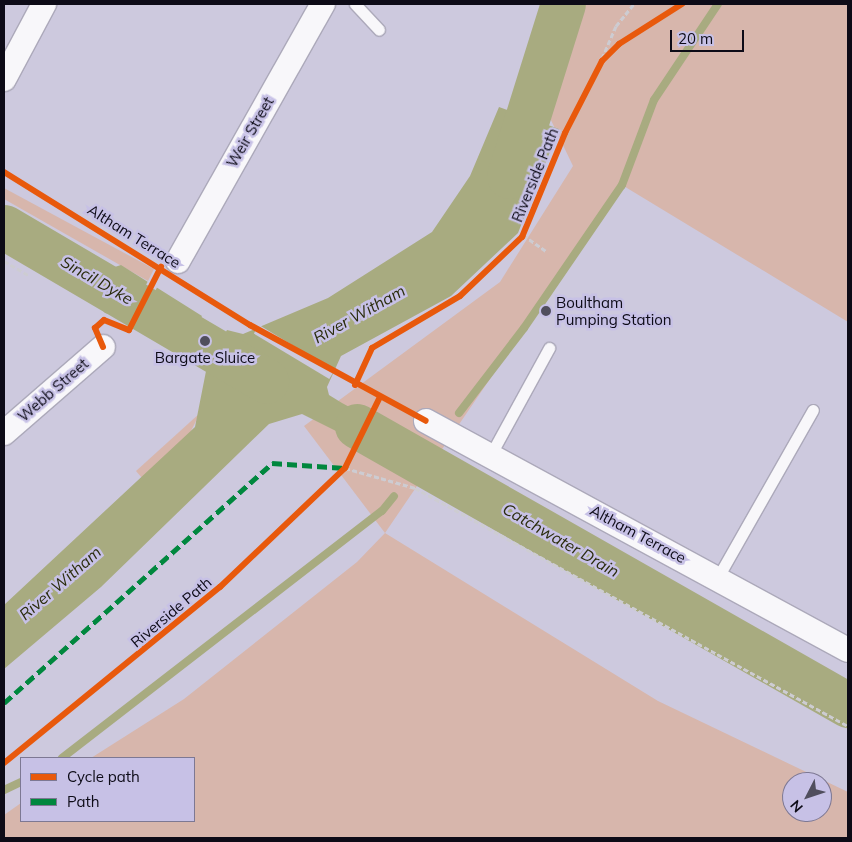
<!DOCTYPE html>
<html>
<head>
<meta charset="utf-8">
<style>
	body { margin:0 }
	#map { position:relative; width:852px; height:842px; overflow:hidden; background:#cdc9de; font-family:Mulish,sans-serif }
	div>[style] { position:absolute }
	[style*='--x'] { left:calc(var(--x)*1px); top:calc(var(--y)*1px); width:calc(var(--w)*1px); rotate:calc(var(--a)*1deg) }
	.green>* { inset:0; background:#d7b6ac }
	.water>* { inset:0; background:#a8ab80 }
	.pier>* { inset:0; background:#cdc9de; transform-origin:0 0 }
	.stream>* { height:8px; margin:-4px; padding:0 4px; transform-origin:4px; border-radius:4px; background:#a8ab80 }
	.river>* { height:45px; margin:-22.5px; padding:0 22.5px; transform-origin:22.5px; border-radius:22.5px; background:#a8ab80 }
	.path>* { height:3px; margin-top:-1.5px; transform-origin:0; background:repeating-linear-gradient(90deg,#cdccd2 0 5px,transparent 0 7.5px) }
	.roads { filter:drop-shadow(1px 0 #aca9ba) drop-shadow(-1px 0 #aca9ba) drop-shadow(0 1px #aca9ba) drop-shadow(0 -1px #aca9ba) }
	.service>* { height:11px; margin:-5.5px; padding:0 5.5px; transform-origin:5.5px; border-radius:5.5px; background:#f8f7fa }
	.minor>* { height:24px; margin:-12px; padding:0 12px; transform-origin:12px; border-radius:12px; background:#f8f7fa }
	.quiet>* { height:5px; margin-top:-2.5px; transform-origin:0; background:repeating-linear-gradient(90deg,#00873e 0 10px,transparent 0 15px) }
	.cycleway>* { height:6px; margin:-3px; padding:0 3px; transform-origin:3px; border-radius:3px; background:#e8590c }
	.dots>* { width:14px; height:14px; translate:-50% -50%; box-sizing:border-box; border:2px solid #c7c1e6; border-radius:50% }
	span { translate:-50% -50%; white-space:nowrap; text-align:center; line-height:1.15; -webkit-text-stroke:5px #c7c1e6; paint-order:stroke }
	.street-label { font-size:15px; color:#0d0b17 }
	.poi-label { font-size:15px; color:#0d0b17 }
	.left { translate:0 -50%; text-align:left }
	.water-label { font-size:16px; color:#2a2c0c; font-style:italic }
	.frame { position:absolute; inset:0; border:5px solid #0d0b17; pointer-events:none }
	.legend { position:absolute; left:20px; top:757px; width:175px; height:65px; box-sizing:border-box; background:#c7c1e6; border:1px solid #7d7893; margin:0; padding:6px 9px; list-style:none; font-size:15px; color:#0d0b17 }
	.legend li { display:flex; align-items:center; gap:10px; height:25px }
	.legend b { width:25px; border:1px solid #7d7893 }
	.north { position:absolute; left:782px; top:772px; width:50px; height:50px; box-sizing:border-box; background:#c7c1e6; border:1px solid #7d7893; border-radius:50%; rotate:229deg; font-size:14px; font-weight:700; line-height:20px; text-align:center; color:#0d0b17 }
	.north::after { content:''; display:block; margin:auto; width:18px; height:22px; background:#504e5d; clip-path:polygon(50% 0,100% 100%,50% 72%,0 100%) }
	.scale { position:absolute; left:670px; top:30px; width:74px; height:22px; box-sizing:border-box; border:2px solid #0d0b17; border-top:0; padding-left:6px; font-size:15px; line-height:18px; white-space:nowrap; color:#0d0b17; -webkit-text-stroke:4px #c7c1e6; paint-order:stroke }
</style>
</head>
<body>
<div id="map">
	<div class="green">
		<div style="clip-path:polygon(evenodd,563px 4px,848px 4px,848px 322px,622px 185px,385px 533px,658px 701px,848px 792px,848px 838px,4px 838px,4px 815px,21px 803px,21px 821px,194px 821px,194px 758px,91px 758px,184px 699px,357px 562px,385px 533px,304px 426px,500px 282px,573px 166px,537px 91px,563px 4px,792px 782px,822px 782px,822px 812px,792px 812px,792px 782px)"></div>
		<div style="clip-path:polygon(4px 188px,154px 269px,148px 281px,4px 199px)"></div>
		<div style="clip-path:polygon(200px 413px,190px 433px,142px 478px,136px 471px)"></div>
	</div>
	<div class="water">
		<div style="clip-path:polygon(499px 107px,559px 129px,518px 233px,451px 296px,341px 356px,327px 387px,329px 395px,342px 403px,416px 443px,406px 466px,302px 414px,269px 424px,101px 587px,4px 669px,4px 605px,195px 427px,207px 366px,227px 330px,243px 334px,328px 298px,432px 232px,470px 176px)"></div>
		<div style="clip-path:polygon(121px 265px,202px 316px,182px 352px,128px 319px,105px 313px,74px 280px)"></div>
	</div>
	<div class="pier">
		<div style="left:148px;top:281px;width:11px;height:43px;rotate:27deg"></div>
		<div style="left:259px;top:325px;width:88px;height:10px;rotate:31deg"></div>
		<div style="left:366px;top:413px;width:11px;height:30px;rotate:27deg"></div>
	</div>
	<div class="stream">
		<div style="--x:459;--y:413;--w:107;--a:-52.6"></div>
		<div style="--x:524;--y:328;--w:173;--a:-55.6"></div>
		<div style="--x:622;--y:185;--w:91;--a:-69.4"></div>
		<div style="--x:654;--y:100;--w:115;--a:-56.3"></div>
		<div style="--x:62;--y:758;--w:404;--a:-37.7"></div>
		<div style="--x:382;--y:511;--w:19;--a:-51"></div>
		<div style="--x:4;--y:790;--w:19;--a:-25"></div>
	</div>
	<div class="river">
		<div style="--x:509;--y:176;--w:180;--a:-72.6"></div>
		<div style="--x:4;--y:227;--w:304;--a:30.4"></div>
		<div style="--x:357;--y:426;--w:565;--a:29.61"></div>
	</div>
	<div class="path">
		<div style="--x:596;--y:72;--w:50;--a:-66.5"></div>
		<div style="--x:616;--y:26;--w:28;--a:-51"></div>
		<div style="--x:523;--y:235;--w:28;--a:35"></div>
		<div style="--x:4;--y:261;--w:28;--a:30"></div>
		<div style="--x:345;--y:468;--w:73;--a:15.9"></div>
		<div style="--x:415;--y:488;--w:494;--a:28.8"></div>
	</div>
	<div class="roads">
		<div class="service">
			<div style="--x:355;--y:4;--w:35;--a:47"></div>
			<div style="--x:491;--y:454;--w:121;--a:-61.3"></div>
			<div style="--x:718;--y:577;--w:192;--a:-60.4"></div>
		</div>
		<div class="minor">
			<div style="--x:4;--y:79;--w:85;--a:-61.9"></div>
			<div style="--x:178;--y:261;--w:295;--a:-60.6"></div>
			<div style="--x:426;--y:421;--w:480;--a:28.5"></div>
			<div style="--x:4;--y:433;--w:131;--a:-41"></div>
		</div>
	</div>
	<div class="quiet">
		<div style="--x:4;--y:703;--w:360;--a:-41.8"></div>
		<div style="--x:272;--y:463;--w:73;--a:3.9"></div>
	</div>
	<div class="cycleway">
		<div style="--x:4;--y:172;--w:290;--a:31.9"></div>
		<div style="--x:250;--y:325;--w:200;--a:28.6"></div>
		<div style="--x:103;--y:347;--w:21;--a:-113"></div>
		<div style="--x:95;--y:328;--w:12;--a:-42"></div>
		<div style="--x:104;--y:320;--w:27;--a:22"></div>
		<div style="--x:129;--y:330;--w:71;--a:-63.1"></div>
		<div style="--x:355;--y:385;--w:41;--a:-65.3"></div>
		<div style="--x:372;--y:348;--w:102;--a:-30.6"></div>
		<div style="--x:460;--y:296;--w:86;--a:-43.6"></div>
		<div style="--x:522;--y:237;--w:113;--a:-67.5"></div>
		<div style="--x:565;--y:133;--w:81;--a:-62.8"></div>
		<div style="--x:602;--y:61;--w:24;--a:-45"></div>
		<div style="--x:619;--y:44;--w:75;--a:-32.4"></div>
		<div style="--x:4;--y:763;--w:279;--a:-39.2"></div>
		<div style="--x:220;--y:587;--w:173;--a:-43.6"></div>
		<div style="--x:345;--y:468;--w:79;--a:-63.8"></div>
	</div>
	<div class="dots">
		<div style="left:546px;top:311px;background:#504e5d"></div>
		<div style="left:205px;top:341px;background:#504e5d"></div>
	</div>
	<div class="street-label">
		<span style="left:250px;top:132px;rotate:-60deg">Weir Street</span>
		<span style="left:535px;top:175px;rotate:-68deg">Riverside Path</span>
		<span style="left:134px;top:236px;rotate:32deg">Altham Terrace</span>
		<span style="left:53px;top:390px;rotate:-41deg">Webb Street</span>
		<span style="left:638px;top:534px;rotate:28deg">Altham Terrace</span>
		<span style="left:171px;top:612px;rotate:-40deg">Riverside Path</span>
	</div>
	<div class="poi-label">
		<span class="left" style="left:556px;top:311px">Boultham<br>Pumping Station</span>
		<span style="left:205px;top:358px">Bargate Sluice</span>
	</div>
	<div class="water-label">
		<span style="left:97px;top:280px;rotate:30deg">Sincil Dyke</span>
		<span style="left:359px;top:314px;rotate:-29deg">River Witham</span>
		<span style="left:561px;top:540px;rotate:30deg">Catchwater Drain</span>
		<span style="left:60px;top:583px;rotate:-41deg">River Witham</span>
	</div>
	<div class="frame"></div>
	<ul class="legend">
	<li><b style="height:6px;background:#e8590c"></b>Cycle path</li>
	<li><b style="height:6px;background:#00873e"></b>Path</li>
	</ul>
	<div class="north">N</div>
	<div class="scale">20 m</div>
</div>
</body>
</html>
